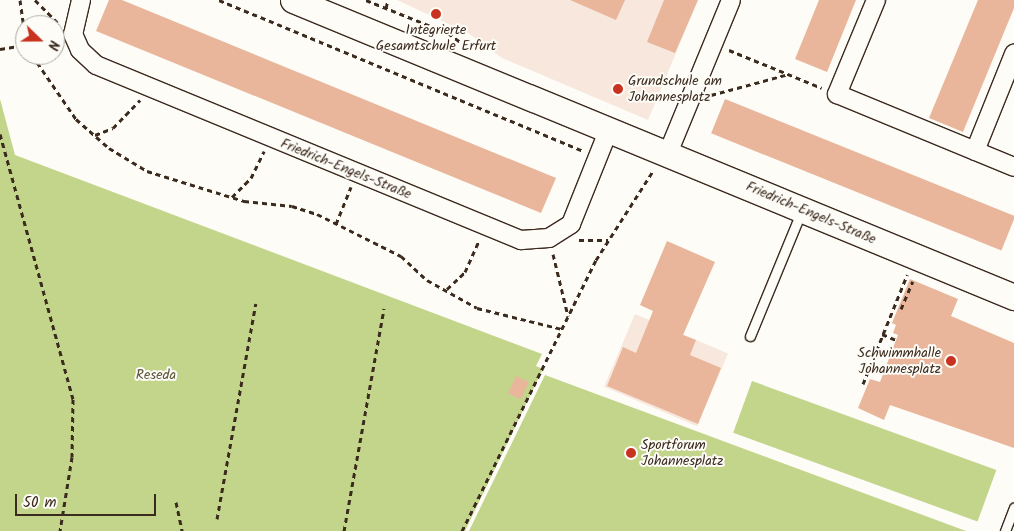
<!DOCTYPE html>
<html>
<head>
<meta charset="utf-8">
<style>
	body { margin:0 }
	#map { position:relative; width:1014px; height:531px; overflow:hidden; background:#fdfcf7; font-family:Kalam,sans-serif }
	div>[style] { position:absolute }
	[style*='--x'] { left:calc(var(--x)*1px); top:calc(var(--y)*1px); width:calc(var(--w)*1px); rotate:calc(var(--a)*1deg) }
	.built>* { inset:0; background:#f7e7dc; transform-origin:0 0 }
	.green>* { inset:0; background:#c2d58a; transform-origin:0 0 }
	.building>* { inset:0; background:#e9b69c; transform-origin:0 0 }
	.path>* { height:3px; margin-top:-1.5px; transform-origin:0; background:repeating-linear-gradient(90deg,#3b2a1e 0 5px,transparent 0 9px) }
	.roads { filter:drop-shadow(1px 0 #3b2a1e) drop-shadow(-1px 0 #3b2a1e) drop-shadow(0 1px #3b2a1e) drop-shadow(0 -1px #3b2a1e) }
	.lane>* { height:9px; margin:-4.5px; padding:0 4.5px; transform-origin:4.5px; border-radius:4.5px; background:#fdfcf7 }
	.street>* { height:18px; margin:-9px; padding:0 9px; transform-origin:9px; border-radius:9px; background:#fdfcf7 }
	.secondary>* { height:25px; margin:-12.5px; padding:0 12.5px; transform-origin:12.5px; border-radius:12.5px; background:#fdfcf7 }
	.dots>* { width:14px; height:14px; translate:-50% -50%; box-sizing:border-box; border:2px solid #fdfcf7; border-radius:50% }
	span { translate:-50% -50%; white-space:nowrap; text-align:center; line-height:1.15; -webkit-text-stroke:4px #fdfcf7; paint-order:stroke }
	.poi-label { font-size:14px; color:#3b2a1e }
	.left { translate:0 -50%; text-align:left }
	.right { translate:-100% -50%; text-align:right }
	.street-label { font-size:14px; color:#3b2a1e }
	.park-label { font-size:14px; color:#5d5539 }
	.north { position:absolute; left:15px; top:15px; width:50px; height:50px; box-sizing:border-box; background:#fdfcf7; border:1px solid #afa8a0; border-radius:50%; rotate:112deg; font-size:14px; font-weight:700; line-height:20px; text-align:center; color:#3b2a1e }
	.north::after { content:''; display:block; margin:auto; width:18px; height:22px; background:#c8321e; clip-path:polygon(50% 0,100% 100%,50% 72%,0 100%) }
	.scale { position:absolute; left:15px; top:494px; width:141px; height:22px; box-sizing:border-box; border:2px solid #3b2a1e; border-top:0; padding-left:6px; font-size:15px; line-height:18px; white-space:nowrap; color:#3b2a1e; -webkit-text-stroke:4px #fdfcf7; paint-order:stroke }
</style>
</head>
<body>
<div id="map">
	<div class="built">
		<div style="clip-path:polygon(397px 0,698px 0,648px 120px,502px 58px,468px 33px)"></div>
		<div style="left:635px;top:314px;width:101px;height:79px;rotate:23deg"></div>
	</div>
	<div class="green">
		<div style="clip-path:polygon(0 99px,15px 155px,542px 354px,536px 366px,543px 369px,465px 531px,0 531px)"></div>
		<div style="clip-path:polygon(545px 375px,966px 531px,469px 531px)"></div>
		<div style="left:752px;top:381px;width:260px;height:55px;rotate:20deg"></div>
	</div>
	<div class="building">
		<div style="clip-path:polygon(109px 0,122px 0,556px 178px,541px 213px,96px 31px)"></div>
		<div style="clip-path:polygon(570px 0,625px 0,616px 20px)"></div>
		<div style="clip-path:polygon(664px 0,698px 0,675px 53px,647px 42px)"></div>
		<div style="clip-path:polygon(819px 0,856px 0,827px 72px,795px 59px)"></div>
		<div style="clip-path:polygon(978px 0,1014px 0,1014px 8px,963px 132px,929px 118px)"></div>
		<div style="left:725px;top:99px;width:313px;height:37px;rotate:22deg"></div>
		<div style="clip-path:polygon(667px 241px,715px 262px,683px 335px,696px 340px,690px 355px,721px 368px,698px 424px,607px 386px,623px 347px,636px 353px,653px 311px,640px 305px)"></div>
		<div style="clip-path:polygon(910px 279px,958px 299px,951px 316px,1014px 343px,1014px 448px,890px 405px,884px 420px,858px 408px,870px 379px,880px 382px,898px 335px,893px 333px,896px 325px,892px 323px)"></div>
		<div style="left:516px;top:376px;width:14px;height:19px;rotate:25deg"></div>
	</div>
	<div class="path">
		<div style="--x:20;--y:0;--w:36;--a:82"></div>
		<div style="--x:35;--y:0;--w:34;--a:45"></div>
		<div style="--x:219;--y:0;--w:394;--a:22.5"></div>
		<div style="--x:366;--y:0;--w:88;--a:21.9"></div>
		<div style="--x:448;--y:33;--w:24;--a:36"></div>
		<div style="--x:386;--y:8;--w:8;--a:-76"></div>
		<div style="--x:0;--y:49;--w:25;--a:-9"></div>
		<div style="--x:729;--y:50;--w:100;--a:22.2"></div>
		<div style="--x:32;--y:55;--w:78;--a:55.5"></div>
		<div style="--x:76;--y:119;--w:44;--a:41.3"></div>
		<div style="--x:109;--y:148;--w:44;--a:31.2"></div>
		<div style="--x:147;--y:171;--w:102;--a:17.2"></div>
		<div style="--x:244;--y:201;--w:48;--a:5.9"></div>
		<div style="--x:292;--y:206;--w:26;--a:18"></div>
		<div style="--x:317;--y:214;--w:94;--a:26.6"></div>
		<div style="--x:401;--y:256;--w:35;--a:43"></div>
		<div style="--x:427;--y:280;--w:57;--a:29.2"></div>
		<div style="--x:477;--y:308;--w:88;--a:13.9"></div>
		<div style="--x:711;--y:95;--w:81;--a:-15.1"></div>
		<div style="--x:0;--y:134;--w:275;--a:74.6"></div>
		<div style="--x:73;--y:399;--w:58;--a:91"></div>
		<div style="--x:72;--y:457;--w:75;--a:99.2"></div>
		<div style="--x:95;--y:135;--w:19;--a:-21"></div>
		<div style="--x:113;--y:128;--w:39;--a:-46"></div>
		<div style="--x:232;--y:197;--w:27;--a:-45"></div>
		<div style="--x:251;--y:178;--w:30;--a:-64"></div>
		<div style="--x:336;--y:224;--w:40;--a:-68"></div>
		<div style="--x:579;--y:240;--w:29;--a:0"></div>
		<div style="--x:553;--y:254;--w:64;--a:76.4"></div>
		<div style="--x:447;--y:289;--w:25;--a:-43"></div>
		<div style="--x:465;--y:272;--w:35;--a:-66"></div>
		<div style="--x:901;--y:309;--w:30;--a:-67"></div>
		<div style="--x:882;--y:334;--w:15;--a:23"></div>
		<div style="--x:863;--y:384;--w:118;--a:-68"></div>
		<div style="--x:176;--y:502;--w:30;--a:78"></div>
		<div style="--x:217;--y:519;--w:219;--a:-79.8"></div>
		<div style="--x:344;--y:531;--w:226;--a:-79.8"></div>
		<div style="--x:462;--y:531;--w:302;--a:-63.7"></div>
		<div style="--x:596;--y:260;--w:106;--a:-57.4"></div>
	</div>
	<div class="roads">
		<div class="lane">
			<div style="--x:750;--y:336;--w:134;--a:-67.6"></div>
			<div style="--x:1005;--y:531;--w:25;--a:-69"></div>
		</div>
		<div class="street">
			<div style="--x:81;--y:0;--w:35;--a:103"></div>
			<div style="--x:73;--y:34;--w:17;--a:66"></div>
			<div style="--x:80;--y:50;--w:22;--a:43"></div>
			<div style="--x:96;--y:65;--w:460;--a:22.4"></div>
			<div style="--x:521;--y:240;--w:28;--a:-4"></div>
			<div style="--x:549;--y:238;--w:26;--a:-32"></div>
			<div style="--x:571;--y:224;--w:102;--a:-68.2"></div>
			<div style="--x:876;--y:0;--w:102;--a:112.5"></div>
			<div style="--x:837;--y:94;--w:191;--a:22.4"></div>
			<div style="--x:975;--y:151;--w:105;--a:-68.1"></div>
			<div style="--x:668;--y:153;--w:165;--a:-67.6"></div>
		</div>
		<div class="secondary">
			<div style="--x:293;--y:0;--w:780;--a:22.39"></div>
		</div>
	</div>
	<div class="dots">
		<div style="left:436px;top:14px;background:#c8321e"></div>
		<div style="left:618px;top:89px;background:#c8321e"></div>
		<div style="left:951px;top:361px;background:#c8321e"></div>
		<div style="left:631px;top:453px;background:#c8321e"></div>
	</div>
	<div class="poi-label">
		<span style="left:436px;top:38px">Integrierte<br>Gesamtschule Erfurt</span>
		<span class="left" style="left:628px;top:89px">Grundschule am<br>Johannesplatz</span>
		<span class="right" style="left:941px;top:361px">Schwimmhalle<br>Johannesplatz</span>
		<span class="left" style="left:641px;top:453px">Sportforum<br>Johannesplatz</span>
	</div>
	<div class="street-label">
		<span style="left:346px;top:169px;rotate:22deg">Friedrich-Engels-Straße</span>
		<span style="left:811px;top:213px;rotate:23deg">Friedrich-Engels-Straße</span>
	</div>
	<div class="park-label">
		<span style="left:156px;top:375px">Reseda</span>
	</div>
	<div class="north">N</div>
	<div class="scale">50 m</div>
</div>
</body>
</html>
